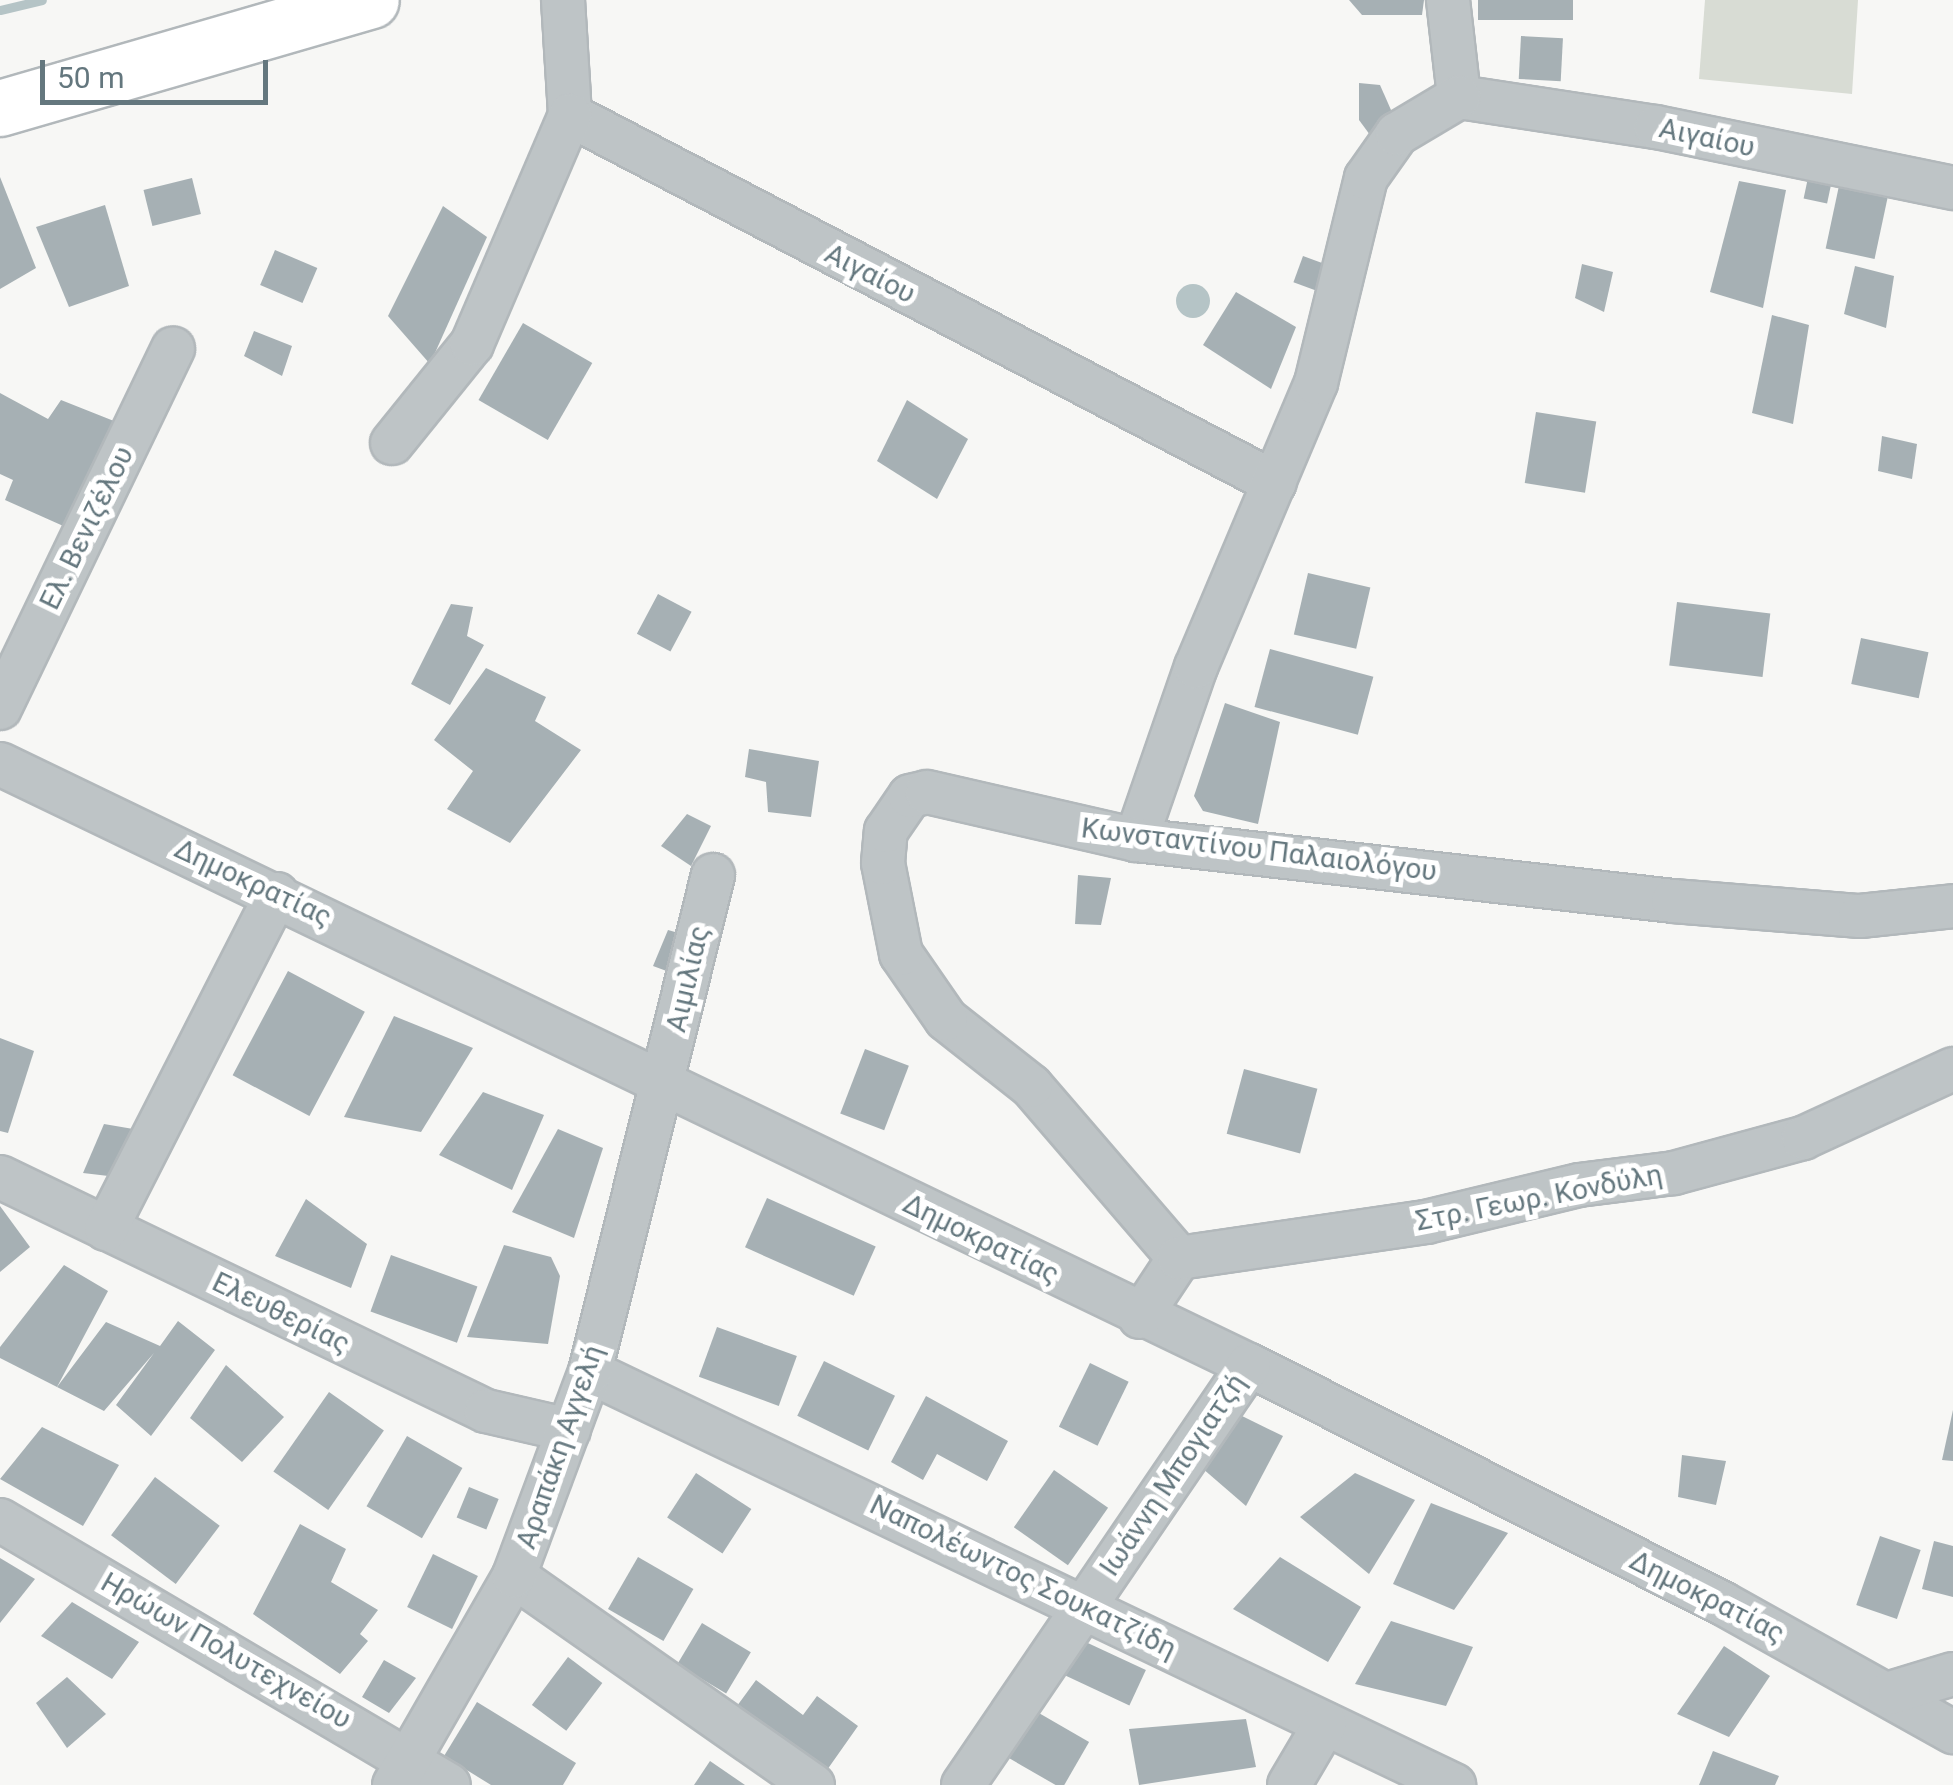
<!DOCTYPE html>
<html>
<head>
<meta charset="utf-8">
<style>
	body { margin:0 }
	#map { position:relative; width:1953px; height:1785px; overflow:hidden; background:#f7f7f5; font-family:Roboto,sans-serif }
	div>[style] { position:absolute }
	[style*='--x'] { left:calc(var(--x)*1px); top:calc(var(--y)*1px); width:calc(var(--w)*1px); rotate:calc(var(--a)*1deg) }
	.green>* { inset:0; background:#d8dcd4 }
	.water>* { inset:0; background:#b5c4c6 }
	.round { border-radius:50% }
	.stream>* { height:9px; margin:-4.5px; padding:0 4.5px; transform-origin:4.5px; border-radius:4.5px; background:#b5c4c6 }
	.building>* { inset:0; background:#a6b0b4; transform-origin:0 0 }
	.roads { filter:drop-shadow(2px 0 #b2b8bb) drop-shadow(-2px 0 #b2b8bb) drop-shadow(0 2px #b2b8bb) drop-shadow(0 -2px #b2b8bb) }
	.minor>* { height:42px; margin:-21px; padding:0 21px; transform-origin:21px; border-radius:21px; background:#bec4c6 }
	.major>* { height:55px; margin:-27.5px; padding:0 27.5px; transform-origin:27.5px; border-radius:27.5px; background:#fff }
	span { translate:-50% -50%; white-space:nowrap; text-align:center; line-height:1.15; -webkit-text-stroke:10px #fff; paint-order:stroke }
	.street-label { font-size:28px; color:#64777e }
	.scale { position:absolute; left:40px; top:60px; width:228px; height:45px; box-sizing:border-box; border:5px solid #64777e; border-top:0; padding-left:12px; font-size:30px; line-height:35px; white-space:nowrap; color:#64777e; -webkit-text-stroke:8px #fff; paint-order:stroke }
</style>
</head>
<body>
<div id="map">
	<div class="green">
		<div style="clip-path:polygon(1705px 0,1858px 0,1852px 94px,1699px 79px)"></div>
	</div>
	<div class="water">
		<div class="round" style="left:1176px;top:284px;width:34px;height:34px"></div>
	</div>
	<div class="stream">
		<div style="--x:0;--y:10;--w:43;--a:-13.4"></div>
	</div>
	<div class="building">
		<div style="clip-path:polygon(1349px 0,1424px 0,1422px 15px,1362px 15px)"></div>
		<div style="left:1478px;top:0;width:95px;height:20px"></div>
		<div style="left:1521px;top:36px;width:42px;height:43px;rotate:3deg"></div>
		<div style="clip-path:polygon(1359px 83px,1380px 85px,1395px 119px,1373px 139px,1359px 120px)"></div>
		<div style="left:1809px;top:173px;width:24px;height:26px;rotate:12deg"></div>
		<div style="clip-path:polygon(0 177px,36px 268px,0 289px)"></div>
		<div style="left:192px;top:178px;width:37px;height:50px;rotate:76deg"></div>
		<div style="clip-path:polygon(1739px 181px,1786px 190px,1763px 308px,1710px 292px)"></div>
		<div style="left:1840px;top:181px;width:50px;height:69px;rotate:12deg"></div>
		<div style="clip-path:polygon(105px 205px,129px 286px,69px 307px,36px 227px)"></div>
		<div style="clip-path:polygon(443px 206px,487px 237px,430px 364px,388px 316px)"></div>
		<div style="left:275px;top:250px;width:46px;height:38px;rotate:23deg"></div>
		<div style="left:1303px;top:256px;width:29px;height:28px;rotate:20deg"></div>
		<div style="clip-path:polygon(1582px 264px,1613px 272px,1604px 312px,1575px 298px)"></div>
		<div style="clip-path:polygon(1855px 266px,1894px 276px,1886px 328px,1844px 314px)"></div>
		<div style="clip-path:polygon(1236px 292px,1296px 327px,1271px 389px,1203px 345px)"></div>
		<div style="clip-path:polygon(1772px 315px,1809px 325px,1793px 424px,1752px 413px)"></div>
		<div style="left:523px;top:323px;width:80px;height:89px;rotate:30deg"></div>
		<div style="clip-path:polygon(254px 331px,292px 346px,282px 376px,244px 356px)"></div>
		<div style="clip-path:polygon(0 393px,48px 419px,61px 400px,124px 425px,79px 533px,5px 500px,13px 480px,0 474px)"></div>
		<div style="clip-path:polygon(907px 400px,968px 439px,937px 499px,877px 461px)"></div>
		<div style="left:1536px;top:412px;width:61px;height:72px;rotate:9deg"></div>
		<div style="clip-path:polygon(1882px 436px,1917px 444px,1912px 479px,1878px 471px)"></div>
		<div style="left:1308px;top:573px;width:64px;height:63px;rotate:13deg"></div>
		<div style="left:658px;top:594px;width:38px;height:45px;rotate:28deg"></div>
		<div style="left:1677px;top:602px;width:94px;height:64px;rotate:7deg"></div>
		<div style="clip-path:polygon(451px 604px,473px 607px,467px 636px,484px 645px,450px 705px,411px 684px)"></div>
		<div style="left:1861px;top:638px;width:69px;height:47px;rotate:12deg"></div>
		<div style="left:1270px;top:649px;width:107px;height:60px;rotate:15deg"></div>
		<div style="clip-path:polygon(486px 668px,546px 697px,535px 721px,581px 750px,510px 843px,447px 809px,473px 771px,434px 740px)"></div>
		<div style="clip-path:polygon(1225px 703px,1280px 722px,1258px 824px,1203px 811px,1194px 796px)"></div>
		<div style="clip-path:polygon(749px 749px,819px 761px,811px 817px,768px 812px,766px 782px,745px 777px)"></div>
		<div style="clip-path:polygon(687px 814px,711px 826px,691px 866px,661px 846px)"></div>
		<div style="clip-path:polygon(1078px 875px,1111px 878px,1101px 925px,1075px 924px)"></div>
		<div style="clip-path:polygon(668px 930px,689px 936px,672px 973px,653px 966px)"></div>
		<div style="left:288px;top:971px;width:87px;height:118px;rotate:28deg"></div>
		<div style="clip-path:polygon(394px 1016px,473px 1048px,421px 1132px,344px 1117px)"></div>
		<div style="clip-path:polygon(0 1038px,34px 1051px,8px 1133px,0 1131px)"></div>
		<div style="left:865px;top:1049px;width:47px;height:69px;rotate:21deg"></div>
		<div style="left:1244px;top:1069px;width:76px;height:67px;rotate:15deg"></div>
		<div style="clip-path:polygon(483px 1092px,544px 1115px,512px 1190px,439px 1155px)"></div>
		<div style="clip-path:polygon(104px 1124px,145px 1131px,117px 1177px,83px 1173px)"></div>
		<div style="clip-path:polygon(558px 1129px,603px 1148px,574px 1238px,512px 1212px)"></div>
		<div style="left:767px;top:1198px;width:119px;height:54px;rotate:24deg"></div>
		<div style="clip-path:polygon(306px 1199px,367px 1244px,351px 1288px,275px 1256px)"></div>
		<div style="clip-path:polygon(0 1206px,30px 1247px,0 1272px)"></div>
		<div style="clip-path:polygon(504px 1245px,551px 1257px,560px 1276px,548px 1344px,467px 1337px)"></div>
		<div style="left:391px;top:1255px;width:92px;height:60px;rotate:20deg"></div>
		<div style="clip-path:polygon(64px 1265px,108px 1291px,57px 1387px,0 1358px,0 1347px)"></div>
		<div style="clip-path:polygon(178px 1321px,215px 1350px,151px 1436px,116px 1405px,154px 1353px,104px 1411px,57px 1387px,106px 1322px,160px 1346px)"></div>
		<div style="left:717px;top:1327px;width:85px;height:53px;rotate:20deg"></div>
		<div style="left:824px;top:1361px;width:79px;height:61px;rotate:26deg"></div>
		<div style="left:1090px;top:1363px;width:43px;height:71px;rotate:26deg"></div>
		<div style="clip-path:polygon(226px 1365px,284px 1417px,242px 1462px,190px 1418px)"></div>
		<div style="left:329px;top:1392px;width:67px;height:97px;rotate:35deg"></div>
		<div style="clip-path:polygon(926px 1396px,1008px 1441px,987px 1481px,937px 1454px,923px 1480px,891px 1462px)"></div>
		<div style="clip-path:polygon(1953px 1410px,1953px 1461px,1942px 1460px)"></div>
		<div style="clip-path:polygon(1242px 1416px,1283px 1436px,1246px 1506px,1202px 1468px)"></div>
		<div style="clip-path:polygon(42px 1427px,119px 1465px,83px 1526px,0 1479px)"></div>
		<div style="left:407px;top:1436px;width:64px;height:81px;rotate:30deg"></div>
		<div style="clip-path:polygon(1682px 1455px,1726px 1461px,1716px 1505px,1678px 1497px)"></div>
		<div style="left:1054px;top:1470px;width:66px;height:70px;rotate:35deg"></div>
		<div style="left:696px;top:1473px;width:66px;height:53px;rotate:33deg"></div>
		<div style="clip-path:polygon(1355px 1473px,1415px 1500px,1369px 1574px,1300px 1517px)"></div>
		<div style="left:155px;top:1477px;width:81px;height:73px;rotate:37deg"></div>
		<div style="left:469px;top:1487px;width:32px;height:33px;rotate:22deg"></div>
		<div style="clip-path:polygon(1431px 1503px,1508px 1533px,1454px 1610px,1393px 1584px)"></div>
		<div style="clip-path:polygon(300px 1524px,346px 1549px,331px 1582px,378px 1610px,360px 1634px,368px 1641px,340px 1674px,253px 1614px)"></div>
		<div style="left:1880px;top:1536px;width:43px;height:73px;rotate:19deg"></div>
		<div style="clip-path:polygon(1934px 1541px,1953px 1546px,1953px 1597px,1922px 1589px)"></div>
		<div style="left:433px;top:1554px;width:50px;height:59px;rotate:26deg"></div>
		<div style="left:638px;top:1557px;width:64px;height:60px;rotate:30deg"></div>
		<div style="clip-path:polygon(1280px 1557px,1361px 1607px,1328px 1662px,1233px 1609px)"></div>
		<div style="clip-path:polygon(0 1558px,35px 1579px,0 1623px)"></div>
		<div style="clip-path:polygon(72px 1602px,139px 1642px,112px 1679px,41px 1636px)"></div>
		<div style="clip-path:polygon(1391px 1621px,1473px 1647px,1446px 1706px,1355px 1684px)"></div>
		<div style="left:702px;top:1623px;width:57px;height:48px;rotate:31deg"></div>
		<div style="left:1077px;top:1638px;width:76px;height:39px;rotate:25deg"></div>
		<div style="clip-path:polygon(1724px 1646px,1770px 1676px,1729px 1737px,1677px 1714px)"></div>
		<div style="left:568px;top:1657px;width:43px;height:60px;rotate:37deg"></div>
		<div style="clip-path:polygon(384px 1660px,416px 1678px,389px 1713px,362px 1697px)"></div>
		<div style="clip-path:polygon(67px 1677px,106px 1714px,67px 1748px,36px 1703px)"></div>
		<div style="clip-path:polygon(756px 1680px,803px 1715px,817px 1696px,858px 1726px,827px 1770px,737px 1706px)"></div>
		<div style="clip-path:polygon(477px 1702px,576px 1763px,563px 1785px,491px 1785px,444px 1756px)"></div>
		<div style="left:1025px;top:1705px;width:74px;height:54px;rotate:30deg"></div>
		<div style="clip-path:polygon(1246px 1719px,1256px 1767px,1139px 1785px,1129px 1729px)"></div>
		<div style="clip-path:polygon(1713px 1751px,1779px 1776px,1775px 1785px,1699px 1785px)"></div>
		<div style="clip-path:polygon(710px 1761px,745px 1785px,694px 1785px)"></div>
	</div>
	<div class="roads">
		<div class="minor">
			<div style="--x:563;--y:0;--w:115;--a:86.5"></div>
			<div style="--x:570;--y:115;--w:795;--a:27.56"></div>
			<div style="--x:1448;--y:0;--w:98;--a:83.5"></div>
			<div style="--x:1459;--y:97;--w:199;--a:8.7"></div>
			<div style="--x:1656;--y:127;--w:303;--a:11.6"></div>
			<div style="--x:392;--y:443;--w:127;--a:-51.1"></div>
			<div style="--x:472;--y:344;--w:249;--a:-66.8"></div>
			<div style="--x:0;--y:708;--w:399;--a:-64.3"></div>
			<div style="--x:0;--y:764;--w:1386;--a:25.7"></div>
			<div style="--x:1249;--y:1365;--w:530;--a:26.71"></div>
			<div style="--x:1722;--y:1603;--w:265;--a:29.2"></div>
			<div style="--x:1136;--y:840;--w:183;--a:-70.9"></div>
			<div style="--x:1196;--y:667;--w:308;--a:-67.1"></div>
			<div style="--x:1316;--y:383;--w:211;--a:-76.3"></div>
			<div style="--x:1366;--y:178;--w:54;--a:-54.8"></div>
			<div style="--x:1397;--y:134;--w:72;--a:-30.8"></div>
			<div style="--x:0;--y:1177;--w:539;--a:25.71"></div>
			<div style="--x:486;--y:1411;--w:85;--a:12.9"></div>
			<div style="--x:106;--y:1229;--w:376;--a:-63"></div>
			<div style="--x:1179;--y:1258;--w:227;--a:-130.7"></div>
			<div style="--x:1031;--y:1086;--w:108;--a:-141.8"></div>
			<div style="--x:946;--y:1019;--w:79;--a:-124.7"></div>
			<div style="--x:901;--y:954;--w:93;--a:-101.2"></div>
			<div style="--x:883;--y:863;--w:32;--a:-85"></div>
			<div style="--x:886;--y:831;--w:42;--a:-55.6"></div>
			<div style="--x:910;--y:796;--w:17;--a:-13"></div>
			<div style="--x:927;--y:792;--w:214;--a:12.9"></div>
			<div style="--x:1136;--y:840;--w:540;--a:6.48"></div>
			<div style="--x:1673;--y:901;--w:188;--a:4.6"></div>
			<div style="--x:1860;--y:916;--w:94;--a:-6.1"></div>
			<div style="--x:1140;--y:1317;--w:71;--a:-56.5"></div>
			<div style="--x:1179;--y:1258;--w:250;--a:-8.3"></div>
			<div style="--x:1426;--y:1222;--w:157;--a:-13.6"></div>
			<div style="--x:1579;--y:1185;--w:96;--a:-7.2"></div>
			<div style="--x:1674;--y:1173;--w:134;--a:-15.2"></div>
			<div style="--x:1803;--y:1138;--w:165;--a:-24.7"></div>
			<div style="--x:590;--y:1372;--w:958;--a:25.55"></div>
			<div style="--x:0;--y:1520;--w:521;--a:30.55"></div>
			<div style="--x:514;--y:1576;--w:365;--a:35"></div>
			<div style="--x:1890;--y:1693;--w:66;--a:-16.8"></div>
			<div style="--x:394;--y:1785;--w:241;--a:-60.1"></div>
			<div style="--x:514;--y:1576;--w:218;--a:-69.6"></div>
			<div style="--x:590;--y:1372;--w:512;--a:-76.1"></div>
			<div style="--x:963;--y:1785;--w:508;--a:-55.75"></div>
			<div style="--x:1289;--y:1785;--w:71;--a:-59.5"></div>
		</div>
		<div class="major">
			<div style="--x:0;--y:108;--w:386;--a:-16.2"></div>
		</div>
	</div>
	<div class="street-label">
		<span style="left:1707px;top:138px;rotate:12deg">Αιγαίου</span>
		<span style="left:870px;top:274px;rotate:27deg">Αιγαίου</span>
		<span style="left:87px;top:528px;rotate:-64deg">Ελ. Βενιζέλου</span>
		<span style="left:1259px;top:850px;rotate:7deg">Κωνσταντίνου Παλαιολόγου</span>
		<span style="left:253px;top:883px;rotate:25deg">Δημοκρατίας</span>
		<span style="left:688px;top:979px;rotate:-77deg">Αιμιλίας</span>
		<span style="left:1539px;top:1198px;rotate:-11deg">Στρ. Γεωρ. Κονδύλη</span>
		<span style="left:981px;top:1239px;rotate:26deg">Δημοκρατίας</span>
		<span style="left:281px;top:1313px;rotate:26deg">Ελευθερίας</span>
		<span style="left:560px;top:1447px;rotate:-71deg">Αραπάκη Αγγελή</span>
		<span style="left:1173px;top:1475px;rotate:-56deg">Ιωάννη Μπογιατζή</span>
		<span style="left:1023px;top:1577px;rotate:26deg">Ναπολέωντος Σουκατζίδη</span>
		<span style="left:1707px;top:1597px;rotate:27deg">Δημοκρατίας</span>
		<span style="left:226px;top:1651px;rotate:30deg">Ηρώων Πολυτεχνείου</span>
	</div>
	<div class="scale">50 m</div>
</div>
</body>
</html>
